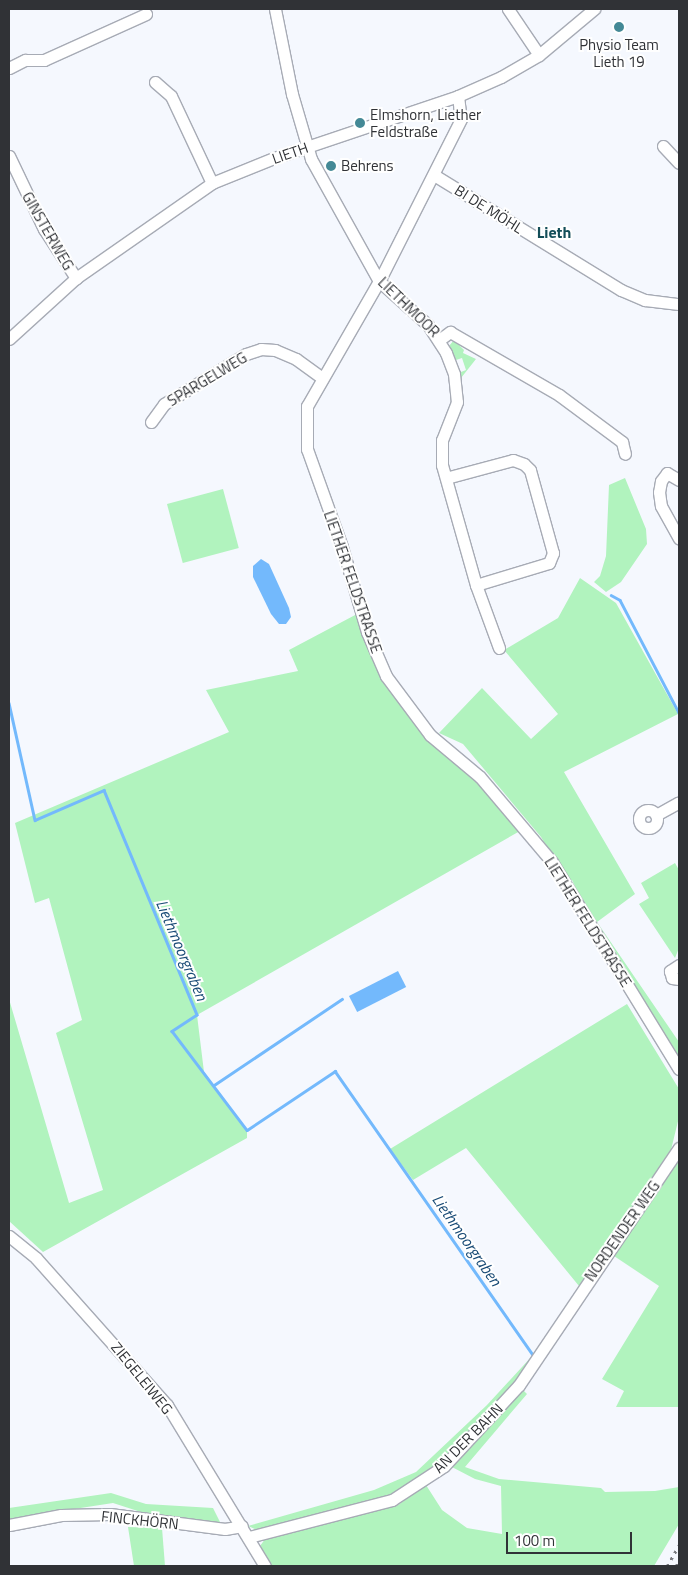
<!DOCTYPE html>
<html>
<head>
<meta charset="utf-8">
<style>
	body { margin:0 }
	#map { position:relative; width:688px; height:1575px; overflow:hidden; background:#f5f8fe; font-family:"Titillium Web",sans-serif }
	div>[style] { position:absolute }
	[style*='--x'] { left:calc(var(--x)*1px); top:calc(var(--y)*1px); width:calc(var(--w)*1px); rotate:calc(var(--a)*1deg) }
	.green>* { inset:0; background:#b1f3be; transform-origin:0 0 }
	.water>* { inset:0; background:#73b9fc; transform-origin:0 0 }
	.stream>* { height:2.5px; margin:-1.25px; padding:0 1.25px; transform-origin:1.25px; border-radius:1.25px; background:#73b9fc }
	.roads { filter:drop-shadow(1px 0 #a7abb5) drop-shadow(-1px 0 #a7abb5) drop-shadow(0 1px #a7abb5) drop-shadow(0 -1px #a7abb5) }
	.minor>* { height:11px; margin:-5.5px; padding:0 5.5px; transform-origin:5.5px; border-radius:5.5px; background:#fff }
	.minor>.ring { margin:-5.5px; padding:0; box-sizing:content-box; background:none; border:11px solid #fff; border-radius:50% }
	.rail>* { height:2.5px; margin-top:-1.25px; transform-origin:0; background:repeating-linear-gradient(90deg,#7a7c81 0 2.5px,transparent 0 7.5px) }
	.dots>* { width:14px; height:14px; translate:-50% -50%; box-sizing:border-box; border:2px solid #fff; border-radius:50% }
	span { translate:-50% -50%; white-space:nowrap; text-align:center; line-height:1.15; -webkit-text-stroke:4px #fff; paint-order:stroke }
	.poi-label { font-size:15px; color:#303236 }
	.left { translate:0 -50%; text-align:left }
	.street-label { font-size:15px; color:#303236 }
	.neighbourhood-label { font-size:16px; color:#144e59; font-weight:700 }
	.water-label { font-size:16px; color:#184a75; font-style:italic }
	.frame { position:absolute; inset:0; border:10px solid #303236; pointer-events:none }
	.scale { position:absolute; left:506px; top:1532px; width:126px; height:22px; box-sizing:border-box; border:2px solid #303236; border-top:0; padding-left:6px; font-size:15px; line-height:18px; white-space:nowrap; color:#303236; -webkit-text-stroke:4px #fff; paint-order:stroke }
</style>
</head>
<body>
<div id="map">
	<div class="green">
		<div style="clip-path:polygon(454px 340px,464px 350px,463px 353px,476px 359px,461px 378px,461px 372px,466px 370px,462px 358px,456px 360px,449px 346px)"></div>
		<div style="clip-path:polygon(625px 478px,646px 529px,647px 544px,621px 582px,606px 592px,594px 582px,600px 576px,606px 556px,609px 485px)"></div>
		<div style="left:223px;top:489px;width:61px;height:58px;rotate:75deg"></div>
		<div style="clip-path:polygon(580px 578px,616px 603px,678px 714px,564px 772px,635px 894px,597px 922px,679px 1042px,679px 1062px,593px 924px,572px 880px,568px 881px,541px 837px,463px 744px,439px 733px,482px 688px,531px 739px,558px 714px,504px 650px,558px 618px)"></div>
		<div style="clip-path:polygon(357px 614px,379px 673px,402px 708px,425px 737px,483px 788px,520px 831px,197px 1015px,204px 1072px,247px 1130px,247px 1138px,43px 1252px,9px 1221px,9px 999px,69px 1203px,103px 1190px,56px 1033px,82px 1020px,49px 898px,35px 903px,15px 823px,229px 732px,206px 690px,298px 671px,289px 650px)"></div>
		<div style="clip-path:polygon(675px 863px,679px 870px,679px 948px,675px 958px,639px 904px,649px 898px,641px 883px)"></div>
		<div style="clip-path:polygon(627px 1004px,679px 1089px,679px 1117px,671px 1150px,579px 1286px,466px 1148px,413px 1180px,390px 1149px)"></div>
		<div style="clip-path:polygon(679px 1160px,679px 1407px,616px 1407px,624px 1391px,602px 1379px,659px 1286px,611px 1254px)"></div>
		<div style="clip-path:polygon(533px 1355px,494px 1414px,443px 1460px,393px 1495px,257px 1530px,248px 1526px,374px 1490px,416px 1472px,487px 1405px)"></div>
		<div style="clip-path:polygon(522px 1389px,527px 1394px,465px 1467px,499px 1479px,601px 1488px,605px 1492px,655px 1491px,679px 1487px,679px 1524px,654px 1566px,270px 1566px,260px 1546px,268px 1535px,398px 1505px,426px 1485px,442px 1510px,467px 1528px,502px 1534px,501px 1486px,475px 1479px,450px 1466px)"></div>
		<div style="clip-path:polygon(111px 1493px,146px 1504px,213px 1508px,221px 1524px,144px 1513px,113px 1503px,9px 1519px,9px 1508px)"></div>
		<div style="clip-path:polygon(128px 1527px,162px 1528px,165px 1566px,134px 1566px)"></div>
	</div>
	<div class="water">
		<div style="clip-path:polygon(261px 559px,269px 564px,289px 608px,291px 617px,286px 624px,279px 624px,271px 614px,253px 577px,253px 566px)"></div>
		<div style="left:398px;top:971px;width:18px;height:55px;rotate:63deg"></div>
	</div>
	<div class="stream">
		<div style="--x:611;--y:595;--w:10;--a:29"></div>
		<div style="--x:620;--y:600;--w:127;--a:62.4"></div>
		<div style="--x:9;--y:703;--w:120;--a:77.5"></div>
		<div style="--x:35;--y:820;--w:75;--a:-23.5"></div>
		<div style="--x:104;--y:790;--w:243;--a:67.5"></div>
		<div style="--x:197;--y:1015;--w:30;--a:147"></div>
		<div style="--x:172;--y:1031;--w:124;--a:52.9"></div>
		<div style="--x:247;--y:1130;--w:106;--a:-33.8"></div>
		<div style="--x:335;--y:1071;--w:346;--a:55.1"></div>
		<div style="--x:214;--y:1085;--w:154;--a:-33.9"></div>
	</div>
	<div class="roads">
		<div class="minor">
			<div style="--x:275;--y:9;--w:87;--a:78.7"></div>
			<div style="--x:292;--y:94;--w:68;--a:73.7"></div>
			<div style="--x:311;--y:159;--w:140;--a:60.9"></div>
			<div style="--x:379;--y:281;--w:66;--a:41.9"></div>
			<div style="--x:428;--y:325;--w:33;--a:57"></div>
			<div style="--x:446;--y:353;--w:22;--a:69"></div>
			<div style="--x:454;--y:374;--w:28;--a:84"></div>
			<div style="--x:457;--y:402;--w:41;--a:111.5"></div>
			<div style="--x:442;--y:440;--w:25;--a:90"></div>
			<div style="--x:442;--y:465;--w:125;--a:74.2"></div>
			<div style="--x:476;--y:585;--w:76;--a:-16.8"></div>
			<div style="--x:549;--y:563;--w:11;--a:-68"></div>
			<div style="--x:553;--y:553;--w:86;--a:-105.5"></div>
			<div style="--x:530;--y:470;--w:8;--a:-135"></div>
			<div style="--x:524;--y:464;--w:12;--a:-160"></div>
			<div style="--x:513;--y:460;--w:69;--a:165"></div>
			<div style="--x:508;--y:9;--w:55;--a:56"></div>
			<div style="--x:9;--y:68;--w:18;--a:-27"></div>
			<div style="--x:25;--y:60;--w:19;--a:0"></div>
			<div style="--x:44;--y:60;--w:112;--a:-24.3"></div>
			<div style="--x:155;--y:82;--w:21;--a:41"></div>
			<div style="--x:171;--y:96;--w:96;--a:64.8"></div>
			<div style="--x:458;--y:96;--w:23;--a:83"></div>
			<div style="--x:461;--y:119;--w:182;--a:116.8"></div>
			<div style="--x:379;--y:281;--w:144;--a:119.9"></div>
			<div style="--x:307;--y:406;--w:43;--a:90"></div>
			<div style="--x:307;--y:449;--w:104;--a:70.3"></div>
			<div style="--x:342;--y:547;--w:89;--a:73.6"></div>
			<div style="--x:367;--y:632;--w:48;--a:66.6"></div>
			<div style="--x:386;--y:676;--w:74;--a:53.3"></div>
			<div style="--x:430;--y:735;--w:65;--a:40"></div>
			<div style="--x:480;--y:777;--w:111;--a:49.7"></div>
			<div style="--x:552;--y:862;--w:243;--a:58.5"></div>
			<div style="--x:663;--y:146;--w:23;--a:47"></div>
			<div style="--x:9;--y:156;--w:81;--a:64.4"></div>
			<div style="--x:44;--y:229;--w:59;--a:56.9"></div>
			<div style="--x:434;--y:175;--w:220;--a:31.6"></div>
			<div style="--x:621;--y:290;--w:26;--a:23"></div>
			<div style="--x:645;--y:300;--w:34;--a:7"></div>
			<div style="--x:9;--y:339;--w:91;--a:-42.3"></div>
			<div style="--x:76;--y:278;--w:166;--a:-34.9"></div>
			<div style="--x:212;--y:183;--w:67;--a:-22"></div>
			<div style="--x:274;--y:158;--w:194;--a:-18.6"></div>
			<div style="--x:458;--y:96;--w:47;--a:-23.8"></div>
			<div style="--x:501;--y:77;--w:44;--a:-30.1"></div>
			<div style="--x:539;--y:55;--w:72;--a:-39.9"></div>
			<div style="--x:439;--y:340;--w:14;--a:-36"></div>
			<div style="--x:450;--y:332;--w:126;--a:30"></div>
			<div style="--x:559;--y:395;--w:79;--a:36.7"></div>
			<div style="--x:622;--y:442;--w:12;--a:76"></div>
			<div style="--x:151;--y:422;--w:22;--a:-54"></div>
			<div style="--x:164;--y:404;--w:96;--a:-31.4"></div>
			<div style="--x:246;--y:354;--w:16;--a:-18"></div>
			<div style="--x:261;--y:349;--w:14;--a:4"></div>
			<div style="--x:275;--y:350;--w:23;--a:23"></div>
			<div style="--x:296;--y:359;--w:32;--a:36"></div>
			<div style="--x:679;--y:480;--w:14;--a:-150"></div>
			<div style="--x:667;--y:473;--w:10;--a:127"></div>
			<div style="--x:661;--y:481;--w:11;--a:100"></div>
			<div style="--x:659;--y:492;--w:14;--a:82"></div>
			<div style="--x:661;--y:506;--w:37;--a:61"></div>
			<div style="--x:476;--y:585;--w:67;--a:69.9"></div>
			<div class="ring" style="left:639px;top:810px;width:7px;height:7px"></div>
			<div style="--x:656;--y:815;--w:26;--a:-29"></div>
			<div style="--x:679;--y:965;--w:11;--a:146"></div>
			<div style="--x:670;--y:971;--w:7;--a:74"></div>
			<div style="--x:672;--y:978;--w:7;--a:8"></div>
			<div style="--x:9;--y:1236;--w:35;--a:39"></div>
			<div style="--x:36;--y:1258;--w:197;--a:48.3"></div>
			<div style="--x:167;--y:1405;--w:188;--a:58.7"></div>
			<div style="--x:9;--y:1525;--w:53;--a:-10.9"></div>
			<div style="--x:61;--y:1515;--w:49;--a:-1.2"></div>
			<div style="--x:110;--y:1514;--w:116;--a:7.4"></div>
			<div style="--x:225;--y:1529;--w:17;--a:-10"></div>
			<div style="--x:249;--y:1537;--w:148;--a:-14.5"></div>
			<div style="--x:392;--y:1500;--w:62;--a:-33.2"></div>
			<div style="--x:444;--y:1466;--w:110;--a:-47.2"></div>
			<div style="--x:519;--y:1385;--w:286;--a:-56"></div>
		</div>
	</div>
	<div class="rail">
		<div style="--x:667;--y:1566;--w:24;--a:-60"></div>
		<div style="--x:676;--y:1566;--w:6;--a:-59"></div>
	</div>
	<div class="dots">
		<div style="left:619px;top:27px;background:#448996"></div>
		<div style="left:360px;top:123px;background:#448996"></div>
		<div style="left:331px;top:166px;background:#448996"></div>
	</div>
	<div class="poi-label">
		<span style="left:619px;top:53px">Physio Team<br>Lieth 19</span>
		<span class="left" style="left:370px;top:123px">Elmshorn, Liether<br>Feldstraße</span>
		<span class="left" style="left:341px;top:166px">Behrens</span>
	</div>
	<div class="street-label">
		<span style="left:290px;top:153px;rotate:-19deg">LIETH</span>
		<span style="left:489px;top:209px;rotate:32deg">BI DE MÖHL</span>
		<span style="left:48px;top:231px;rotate:60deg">GINSTERWEG</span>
		<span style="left:409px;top:307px;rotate:44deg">LIETHMOOR</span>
		<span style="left:207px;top:379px;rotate:-31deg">SPARGELWEG</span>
		<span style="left:353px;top:582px;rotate:71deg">LIETHER FELDSTRASSE</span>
		<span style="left:588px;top:922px;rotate:58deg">LIETHER FELDSTRASSE</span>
		<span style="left:622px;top:1231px;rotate:-55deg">NORDENDER WEG</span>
		<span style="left:142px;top:1378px;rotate:51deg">ZIEGELEIWEG</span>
		<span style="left:468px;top:1438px;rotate:-45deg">AN DER BAHN</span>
		<span style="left:140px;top:1520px;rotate:6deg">FINCKHÖRN</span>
	</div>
	<div class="neighbourhood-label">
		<span style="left:554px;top:232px">Lieth</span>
	</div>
	<div class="water-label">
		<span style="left:182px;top:950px;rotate:67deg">Liethmoorgraben</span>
		<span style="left:467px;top:1240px;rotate:55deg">Liethmoorgraben</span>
	</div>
	<div class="frame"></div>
	<div class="scale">100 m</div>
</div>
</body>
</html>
